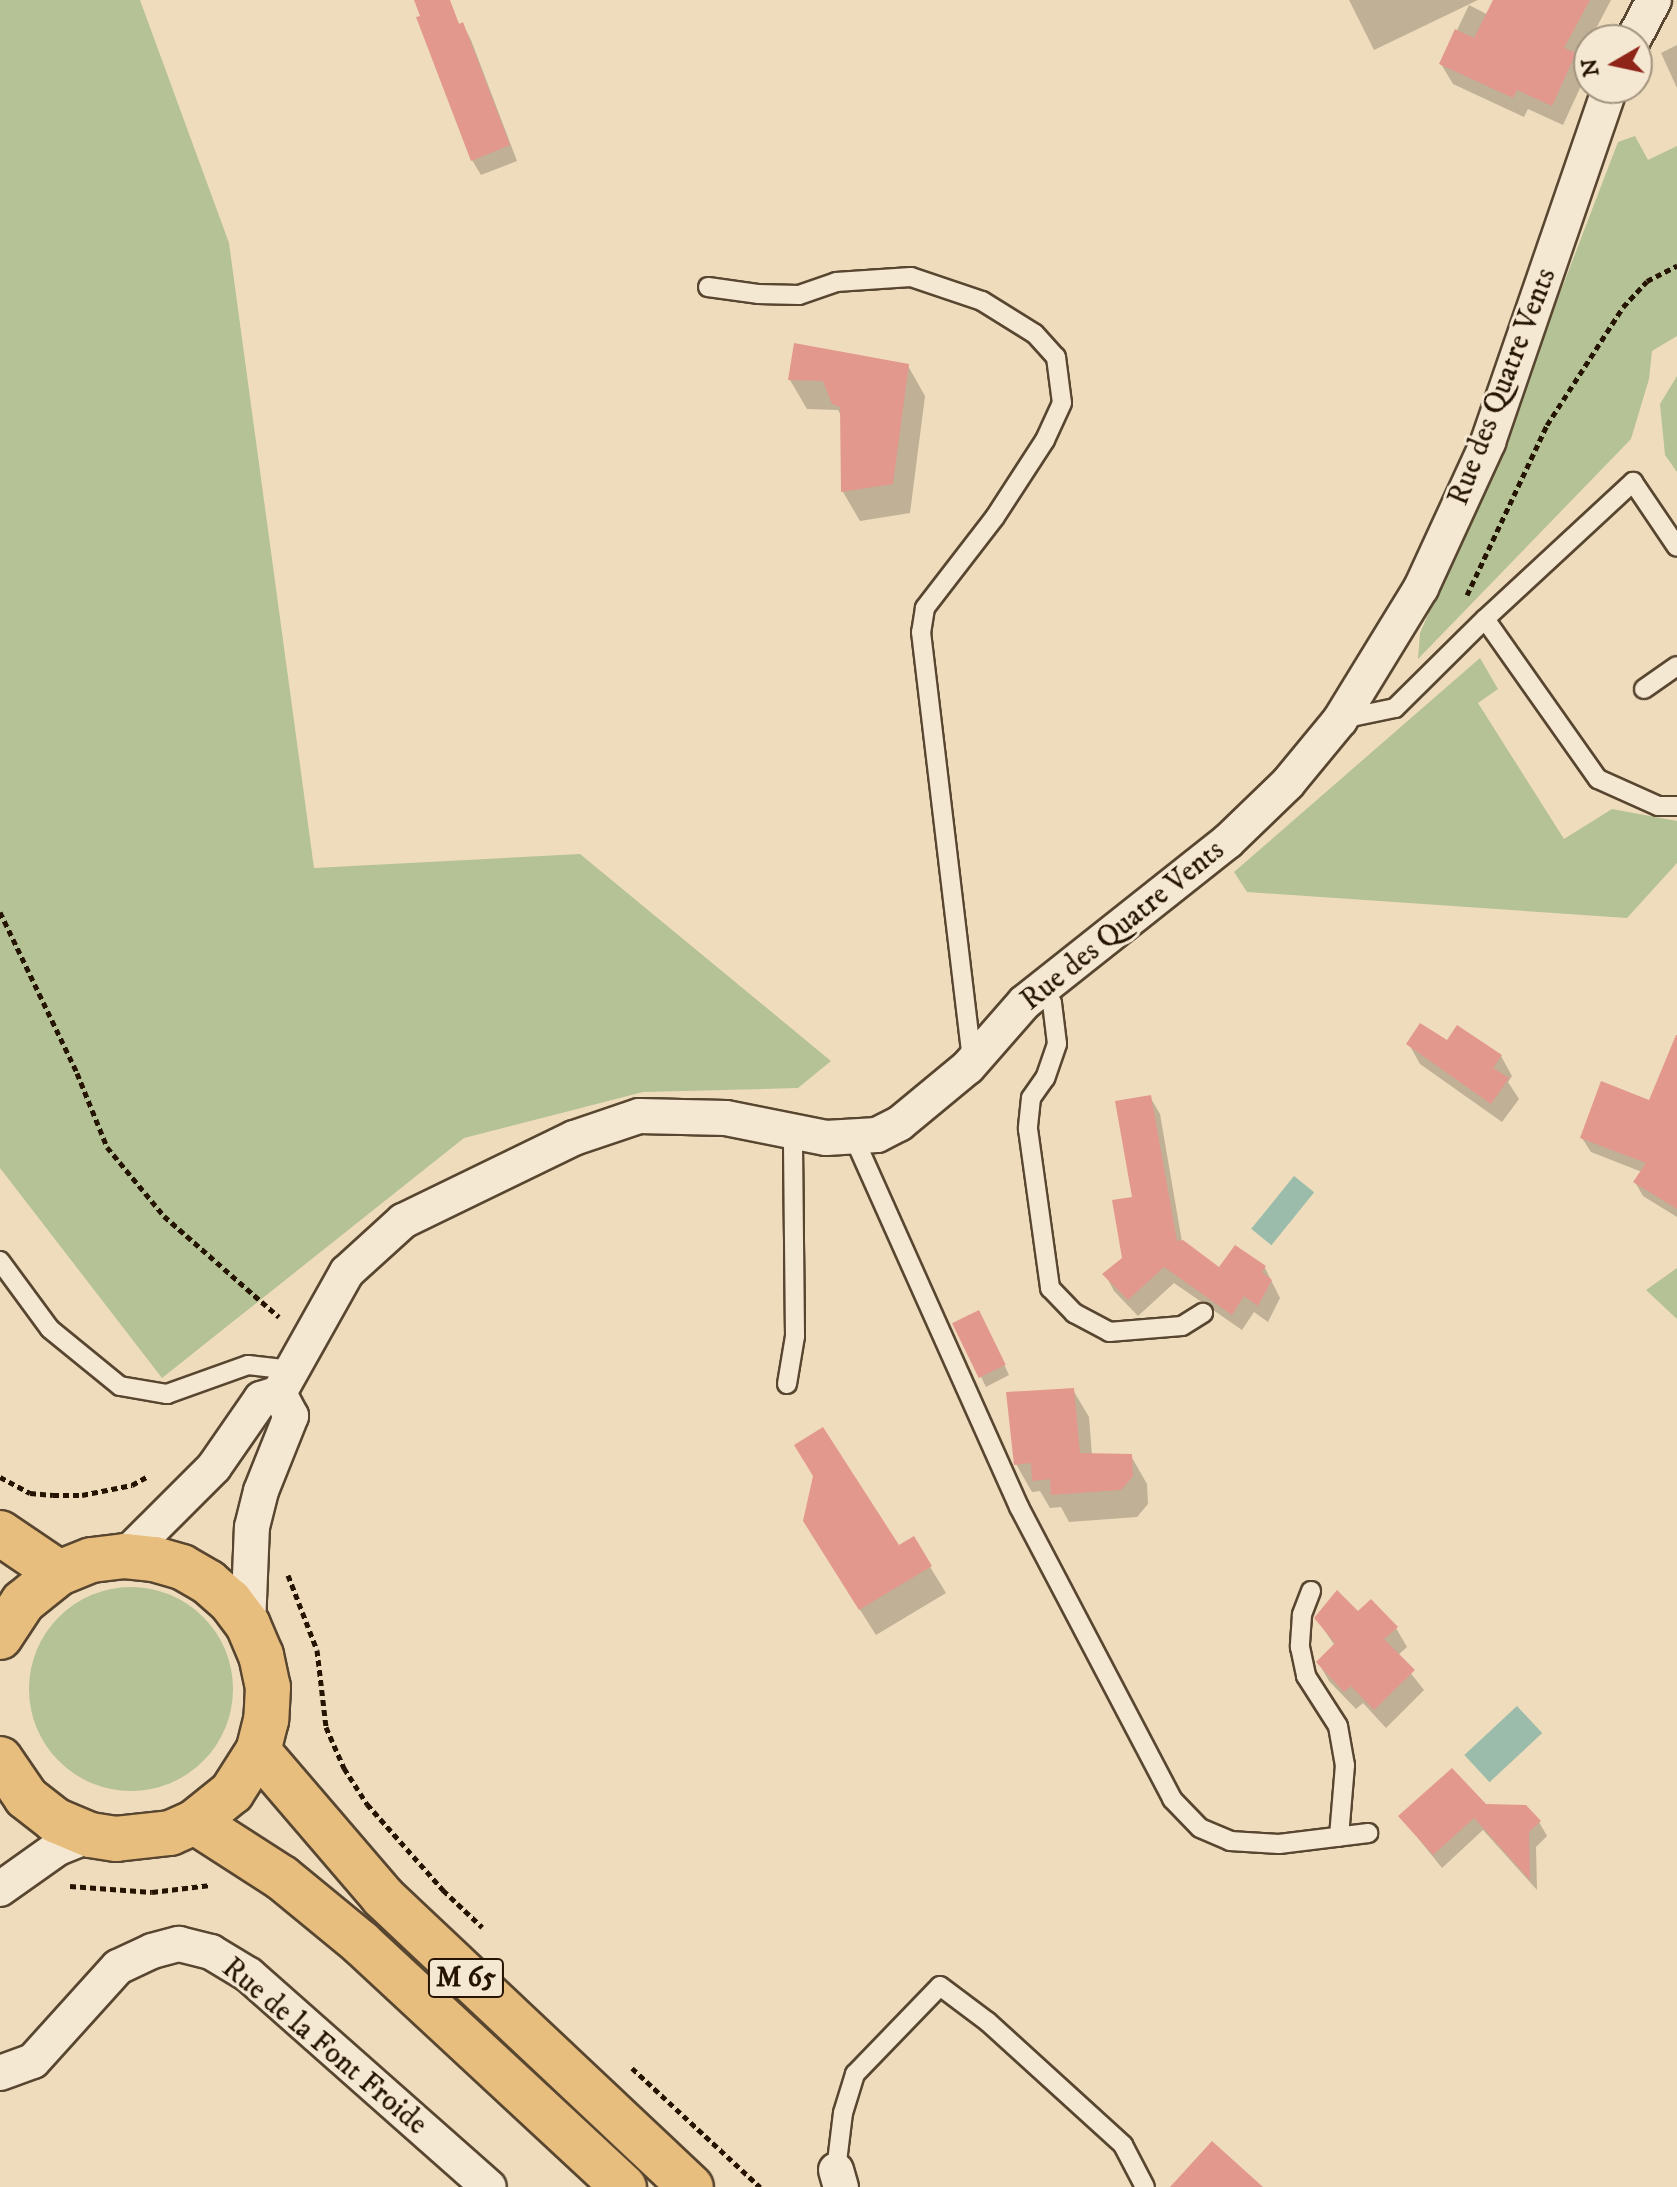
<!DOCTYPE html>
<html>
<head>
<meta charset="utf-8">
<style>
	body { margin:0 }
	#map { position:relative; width:1677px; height:2187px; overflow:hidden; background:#efdcbc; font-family:"IM FELL DW Pica",serif }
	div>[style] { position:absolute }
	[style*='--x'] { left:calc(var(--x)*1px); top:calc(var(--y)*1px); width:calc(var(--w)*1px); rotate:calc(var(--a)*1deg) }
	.green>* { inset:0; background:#b4c295 }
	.round { border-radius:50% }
	.water>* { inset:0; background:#9bbcab; transform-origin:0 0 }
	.shadow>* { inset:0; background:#0003 }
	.building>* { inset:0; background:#e3988e; transform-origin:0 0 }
	.path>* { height:5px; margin-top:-2.5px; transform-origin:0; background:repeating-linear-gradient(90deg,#261402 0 6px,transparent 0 10px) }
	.roads { filter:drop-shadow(2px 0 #584630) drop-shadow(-2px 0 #584630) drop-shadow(0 2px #584630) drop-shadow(0 -2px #584630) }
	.lane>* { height:18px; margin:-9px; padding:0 9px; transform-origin:9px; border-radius:9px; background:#f5e8d3 }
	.street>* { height:34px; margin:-17px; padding:0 17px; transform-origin:17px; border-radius:17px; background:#f5e8d3 }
	.primary>* { height:44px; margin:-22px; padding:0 22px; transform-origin:22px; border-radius:22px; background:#e8be7e }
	span { translate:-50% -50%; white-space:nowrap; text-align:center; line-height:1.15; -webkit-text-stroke:6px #f5e8d3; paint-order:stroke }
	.shield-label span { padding:2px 6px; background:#f5e8d3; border:2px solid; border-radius:6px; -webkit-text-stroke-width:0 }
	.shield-label { font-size:28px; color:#261402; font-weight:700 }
	.street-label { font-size:30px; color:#261402 }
	.north { position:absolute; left:1573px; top:24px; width:80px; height:80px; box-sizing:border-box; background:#f5e8d3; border:2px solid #a2937f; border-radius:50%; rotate:261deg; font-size:22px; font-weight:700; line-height:32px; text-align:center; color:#261402 }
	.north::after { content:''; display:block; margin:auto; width:28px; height:36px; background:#8f2418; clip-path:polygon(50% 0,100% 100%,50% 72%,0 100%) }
</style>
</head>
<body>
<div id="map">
	<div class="green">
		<div style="clip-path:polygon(0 0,140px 0,229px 243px,314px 868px,580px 854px,831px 1061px,798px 1088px,643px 1092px,464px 1138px,162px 1378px,0 1168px)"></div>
		<div style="clip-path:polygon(1635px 136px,1648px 160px,1677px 146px,1677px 336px,1652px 351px,1649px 379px,1631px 439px,1418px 659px,1420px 633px,1494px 465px,1618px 142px)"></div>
		<div style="clip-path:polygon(1677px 376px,1677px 472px,1665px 455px,1660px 404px)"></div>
		<div style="clip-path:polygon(1480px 658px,1498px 689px,1478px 703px,1564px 839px,1612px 809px,1677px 821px,1677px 863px,1627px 918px,1247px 892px,1234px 872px)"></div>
		<div style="clip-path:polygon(1677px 1268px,1677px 1319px,1646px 1290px)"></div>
		<div class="round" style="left:29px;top:1587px;width:204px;height:204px"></div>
	</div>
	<div class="water">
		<div style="left:1294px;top:1176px;width:26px;height:68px;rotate:39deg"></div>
		<div style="left:1517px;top:1706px;width:37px;height:72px;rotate:47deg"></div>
	</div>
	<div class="shadow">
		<div style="clip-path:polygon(416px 0,447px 0,460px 26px,463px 25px,471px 40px,517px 161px,481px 175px,472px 160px)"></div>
		<div style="clip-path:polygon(1349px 0,1478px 0,1374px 50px)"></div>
		<div style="clip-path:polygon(1550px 0,1611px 0,1579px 61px,1586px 75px,1563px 125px,1528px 109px,1524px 117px,1453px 84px,1441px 64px,1469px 5px,1498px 20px)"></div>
		<div style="clip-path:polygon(1677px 45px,1677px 88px,1661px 53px)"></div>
		<div style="clip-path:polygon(908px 366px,925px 396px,910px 513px,860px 521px,843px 492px,842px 417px,838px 410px,807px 409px,790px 380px)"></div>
		<div style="clip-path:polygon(1447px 1042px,1501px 1056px,1512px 1076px,1508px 1082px,1519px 1099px,1502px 1122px,1420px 1064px,1409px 1044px)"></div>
		<div style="clip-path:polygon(1677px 1074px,1677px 1217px,1643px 1196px,1635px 1182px,1642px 1172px,1591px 1152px,1582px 1138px,1650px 1103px)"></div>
		<div style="clip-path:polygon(1150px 1097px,1160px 1114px,1182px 1242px,1220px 1269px,1235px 1247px,1265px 1268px,1280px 1298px,1268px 1322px,1254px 1312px,1242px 1330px,1174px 1283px,1138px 1316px,1114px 1291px,1105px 1274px,1124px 1259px)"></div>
		<div style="clip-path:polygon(984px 1322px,1009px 1375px,986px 1387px,955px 1324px)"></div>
		<div style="clip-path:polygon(1073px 1390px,1089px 1417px,1092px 1455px,1131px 1456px,1147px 1484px,1148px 1504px,1137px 1517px,1069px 1522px,1061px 1507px,1050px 1508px,1040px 1491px,1032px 1492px,1016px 1464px)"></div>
		<div style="clip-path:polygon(913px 1539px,946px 1593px,876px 1635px,821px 1548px,898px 1548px)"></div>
		<div style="clip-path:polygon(1358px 1614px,1396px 1628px,1407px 1647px,1397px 1656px,1424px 1690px,1386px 1728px,1363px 1703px,1356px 1709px,1329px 1681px,1318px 1662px,1335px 1646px,1316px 1618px)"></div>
		<div style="clip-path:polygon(1485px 1806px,1539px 1822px,1547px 1836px,1536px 1847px,1537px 1890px,1483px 1830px,1442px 1868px,1401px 1817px)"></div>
	</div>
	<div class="building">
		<div style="clip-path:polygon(414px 0,450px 0,459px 24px,463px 22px,510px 145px,471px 161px,416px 17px,420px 16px)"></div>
		<div style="clip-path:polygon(1493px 0,1590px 0,1564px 48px,1576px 53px,1552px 106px,1517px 90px,1513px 98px,1439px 64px,1455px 29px,1474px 38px)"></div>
		<div style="clip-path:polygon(794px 343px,909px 364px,893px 484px,841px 492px,840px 407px,832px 404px,823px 381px,788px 380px)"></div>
		<div style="clip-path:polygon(1420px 1023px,1447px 1040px,1457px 1025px,1502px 1055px,1493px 1068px,1509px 1078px,1491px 1104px,1406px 1044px)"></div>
		<div style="clip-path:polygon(1676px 1035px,1677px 1035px,1677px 1209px,1633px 1182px,1646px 1163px,1580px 1138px,1601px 1081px,1649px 1100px)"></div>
		<div style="clip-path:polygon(1151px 1095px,1177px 1241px,1183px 1240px,1219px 1267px,1235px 1245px,1266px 1266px,1262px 1272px,1272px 1280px,1258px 1306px,1244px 1296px,1232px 1315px,1164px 1267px,1128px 1300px,1102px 1274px,1122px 1258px,1112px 1200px,1132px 1197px,1115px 1101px)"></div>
		<div style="left:979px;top:1310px;width:61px;height:30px;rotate:64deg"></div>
		<div style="clip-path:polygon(1074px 1388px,1080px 1453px,1132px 1454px,1133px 1476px,1121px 1490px,1051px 1495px,1050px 1479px,1032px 1481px,1031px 1463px,1014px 1465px,1006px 1392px)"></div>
		<div style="clip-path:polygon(823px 1427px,899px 1545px,914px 1536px,932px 1566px,859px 1610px,803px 1521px,813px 1476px,794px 1445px)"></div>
		<div style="clip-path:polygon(1337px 1590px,1358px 1611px,1371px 1599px,1398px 1627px,1384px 1639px,1415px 1670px,1374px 1710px,1351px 1686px,1344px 1692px,1316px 1662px,1335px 1643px,1314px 1618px)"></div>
		<div style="clip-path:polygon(1452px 1768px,1486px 1804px,1526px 1805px,1541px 1821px,1529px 1832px,1530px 1880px,1474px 1818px,1433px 1855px,1398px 1816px)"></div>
		<div style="clip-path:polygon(1212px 2141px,1263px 2187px,1170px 2187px)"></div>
	</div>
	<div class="path">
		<div style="--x:1467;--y:595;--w:188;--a:-64.8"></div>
		<div style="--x:1547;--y:425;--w:140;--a:-57.2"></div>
		<div style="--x:1623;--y:307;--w:35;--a:-47"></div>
		<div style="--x:1647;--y:281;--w:34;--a:-27"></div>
		<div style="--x:0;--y:912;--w:178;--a:64.4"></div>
		<div style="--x:77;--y:1073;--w:80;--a:67.9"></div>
		<div style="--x:107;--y:1147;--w:89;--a:50.4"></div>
		<div style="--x:164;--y:1216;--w:153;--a:41.3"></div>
		<div style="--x:0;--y:1477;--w:34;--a:28"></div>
		<div style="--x:30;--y:1493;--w:23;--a:5"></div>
		<div style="--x:53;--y:1495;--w:29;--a:0"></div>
		<div style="--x:82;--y:1495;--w:51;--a:-11.3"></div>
		<div style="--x:132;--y:1485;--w:18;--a:-29"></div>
		<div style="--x:288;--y:1575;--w:80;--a:68.9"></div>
		<div style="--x:317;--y:1650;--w:78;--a:83.3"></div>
		<div style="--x:326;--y:1727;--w:45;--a:66.3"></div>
		<div style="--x:344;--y:1768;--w:43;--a:57.4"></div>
		<div style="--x:367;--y:1804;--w:115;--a:48.5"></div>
		<div style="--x:443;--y:1890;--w:54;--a:43.5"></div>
		<div style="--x:70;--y:1886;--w:82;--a:4.2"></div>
		<div style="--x:152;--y:1892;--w:59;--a:-6.8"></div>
		<div style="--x:632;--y:2068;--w:175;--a:42.9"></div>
	</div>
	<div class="roads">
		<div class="lane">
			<div style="--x:708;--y:287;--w:50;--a:8"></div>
			<div style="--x:758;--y:294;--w:41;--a:1.4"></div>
			<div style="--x:799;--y:295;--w:39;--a:-19"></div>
			<div style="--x:836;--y:282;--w:75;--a:-3.8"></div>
			<div style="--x:911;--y:277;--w:75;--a:18.7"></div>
			<div style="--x:982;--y:301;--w:62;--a:31.9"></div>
			<div style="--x:1035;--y:334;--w:31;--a:48"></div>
			<div style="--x:1056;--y:357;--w:46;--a:82.6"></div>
			<div style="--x:1062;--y:403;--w:41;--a:114.7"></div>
			<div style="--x:1045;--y:440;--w:92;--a:123"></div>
			<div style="--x:995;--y:517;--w:115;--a:127.6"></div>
			<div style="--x:925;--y:608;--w:24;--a:99"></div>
			<div style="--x:921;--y:632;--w:433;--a:83.2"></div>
			<div style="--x:1485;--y:619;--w:202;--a:-42.8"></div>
			<div style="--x:1633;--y:482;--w:78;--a:55.9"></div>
			<div style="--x:1644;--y:689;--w:40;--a:-34.9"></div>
			<div style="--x:1342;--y:719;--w:54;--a:-11.7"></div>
			<div style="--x:1395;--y:708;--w:127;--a:-44.7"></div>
			<div style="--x:1485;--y:619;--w:196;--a:54.8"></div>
			<div style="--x:1598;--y:779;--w:66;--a:24.2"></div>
			<div style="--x:1658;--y:806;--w:19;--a:0"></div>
			<div style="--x:1043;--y:986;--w:19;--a:62"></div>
			<div style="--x:1052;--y:1003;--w:41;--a:83"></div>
			<div style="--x:1057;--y:1044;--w:36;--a:109"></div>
			<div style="--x:1045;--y:1078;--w:24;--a:125"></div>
			<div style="--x:1031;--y:1098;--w:31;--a:96"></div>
			<div style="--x:1028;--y:1129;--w:161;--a:82.1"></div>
			<div style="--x:1050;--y:1288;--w:35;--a:46"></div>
			<div style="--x:1074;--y:1313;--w:40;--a:28"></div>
			<div style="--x:1109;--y:1332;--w:73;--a:-4.7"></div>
			<div style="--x:1182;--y:1326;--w:25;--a:-32"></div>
			<div style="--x:854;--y:1138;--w:404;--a:65.9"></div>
			<div style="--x:1019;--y:1507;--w:330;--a:62.3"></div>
			<div style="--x:1172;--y:1799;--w:40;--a:46"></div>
			<div style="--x:1200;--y:1828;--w:33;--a:23"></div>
			<div style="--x:1230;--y:1841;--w:49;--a:3.5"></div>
			<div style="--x:1279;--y:1844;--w:90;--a:-7"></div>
			<div style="--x:0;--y:1261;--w:84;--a:53.7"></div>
			<div style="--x:50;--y:1329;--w:90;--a:39.2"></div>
			<div style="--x:120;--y:1386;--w:48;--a:9.7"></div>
			<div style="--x:167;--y:1394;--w:86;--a:-19.7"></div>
			<div style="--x:248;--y:1365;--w:44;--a:6.5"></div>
			<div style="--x:787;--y:1384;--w:49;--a:-80.5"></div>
			<div style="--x:795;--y:1336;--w:205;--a:-90.6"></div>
			<div style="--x:1311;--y:1591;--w:26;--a:111"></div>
			<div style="--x:1302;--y:1615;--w:32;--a:94"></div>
			<div style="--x:1300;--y:1647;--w:30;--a:78"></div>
			<div style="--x:1306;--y:1676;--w:59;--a:57.4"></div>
			<div style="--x:1338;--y:1726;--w:40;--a:80"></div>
			<div style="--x:1345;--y:1765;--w:72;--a:94.8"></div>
			<div style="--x:836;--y:2170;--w:57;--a:-83"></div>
			<div style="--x:843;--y:2113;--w:41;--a:-72.9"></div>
			<div style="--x:855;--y:2074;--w:122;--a:-46"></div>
			<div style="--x:940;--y:1986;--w:60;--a:36.9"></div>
			<div style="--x:988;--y:2022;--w:183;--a:42.3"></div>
			<div style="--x:1123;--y:2145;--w:47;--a:62.4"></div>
		</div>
		<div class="street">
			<div style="--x:1633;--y:40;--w:45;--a:-62.3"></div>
			<div style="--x:125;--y:1556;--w:126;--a:-45"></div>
			<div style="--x:214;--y:1467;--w:83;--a:-55.3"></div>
			<div style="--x:261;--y:1399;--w:19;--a:-18"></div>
			<div style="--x:279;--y:1393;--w:139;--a:-60.7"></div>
			<div style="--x:347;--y:1272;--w:76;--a:-42.3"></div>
			<div style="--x:403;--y:1221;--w:190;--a:-25.9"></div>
			<div style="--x:574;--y:1138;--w:69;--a:-18.7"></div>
			<div style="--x:639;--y:1116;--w:87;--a:1.3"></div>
			<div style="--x:726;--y:1118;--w:102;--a:11.3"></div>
			<div style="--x:826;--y:1138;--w:51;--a:-3.4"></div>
			<div style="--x:877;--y:1135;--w:25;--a:-27"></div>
			<div style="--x:899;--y:1124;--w:89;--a:-39.6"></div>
			<div style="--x:968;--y:1067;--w:86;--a:-48.8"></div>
			<div style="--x:1025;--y:1002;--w:258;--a:-38.4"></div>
			<div style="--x:1227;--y:842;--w:85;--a:-44"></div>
			<div style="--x:1288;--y:783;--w:82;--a:-50.5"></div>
			<div style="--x:1340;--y:720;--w:155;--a:-58.5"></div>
			<div style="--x:1421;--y:588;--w:161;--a:-65.3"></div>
			<div style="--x:1488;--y:442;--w:374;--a:-71"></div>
			<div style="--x:248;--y:1625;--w:98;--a:-87.7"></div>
			<div style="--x:252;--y:1527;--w:37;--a:-76"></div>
			<div style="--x:261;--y:1491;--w:81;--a:-68.2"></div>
			<div style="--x:291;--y:1416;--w:26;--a:-118"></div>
			<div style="--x:0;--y:1889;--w:71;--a:-35.3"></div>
			<div style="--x:58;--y:1848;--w:35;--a:-22"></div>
			<div style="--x:0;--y:2073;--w:35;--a:-20"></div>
			<div style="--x:33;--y:2061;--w:127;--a:-47.9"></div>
			<div style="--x:118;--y:1967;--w:38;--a:-25"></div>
			<div style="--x:152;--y:1951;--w:28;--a:-15"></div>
			<div style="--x:179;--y:1944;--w:33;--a:14"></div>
			<div style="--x:211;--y:1952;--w:44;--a:31.2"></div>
			<div style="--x:249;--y:1975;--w:320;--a:41.5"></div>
			<div style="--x:836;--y:2170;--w:18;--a:74"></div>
		</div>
		<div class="primary">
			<div style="--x:0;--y:1533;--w:71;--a:34.1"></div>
			<div style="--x:0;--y:1637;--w:42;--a:-56.7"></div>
			<div style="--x:23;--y:1602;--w:46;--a:-38.9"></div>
			<div style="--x:59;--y:1573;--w:35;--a:-22"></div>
			<div style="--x:92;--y:1560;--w:33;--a:-7"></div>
			<div style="--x:125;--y:1556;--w:29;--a:6"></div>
			<div style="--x:154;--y:1559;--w:29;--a:16"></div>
			<div style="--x:182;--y:1567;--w:30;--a:30"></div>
			<div style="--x:208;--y:1582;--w:29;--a:41"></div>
			<div style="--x:230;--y:1601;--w:30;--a:53"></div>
			<div style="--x:248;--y:1625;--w:33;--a:67"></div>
			<div style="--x:261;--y:1655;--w:33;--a:78"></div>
			<div style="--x:268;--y:1687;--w:33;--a:93"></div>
			<div style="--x:266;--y:1720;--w:32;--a:104"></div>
			<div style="--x:258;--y:1751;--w:49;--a:122.4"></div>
			<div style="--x:232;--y:1792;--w:48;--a:141"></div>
			<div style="--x:195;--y:1822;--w:27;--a:156"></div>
			<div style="--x:170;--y:1833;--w:54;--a:173.7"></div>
			<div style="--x:116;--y:1839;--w:26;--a:-171"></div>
			<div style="--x:90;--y:1835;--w:38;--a:-157"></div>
			<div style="--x:55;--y:1820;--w:37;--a:-142"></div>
			<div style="--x:26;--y:1797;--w:46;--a:-124.4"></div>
			<div style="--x:258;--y:1751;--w:192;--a:49.4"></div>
			<div style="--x:383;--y:1897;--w:423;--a:43.3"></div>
			<div style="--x:195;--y:1822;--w:103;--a:32.8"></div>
			<div style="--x:282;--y:1878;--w:102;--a:39.4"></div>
			<div style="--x:361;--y:1943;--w:359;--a:42.9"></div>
		</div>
	</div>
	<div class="shield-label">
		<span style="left:466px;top:1978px">M 65</span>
	</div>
	<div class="street-label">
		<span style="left:1503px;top:387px;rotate:-69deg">Rue des Quatre Vents</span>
		<span style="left:1123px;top:926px;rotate:-39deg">Rue des Quatre Vents</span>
		<span style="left:324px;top:2047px;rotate:40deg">Rue de la Font Froide</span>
	</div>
	<div class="north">N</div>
</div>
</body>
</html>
